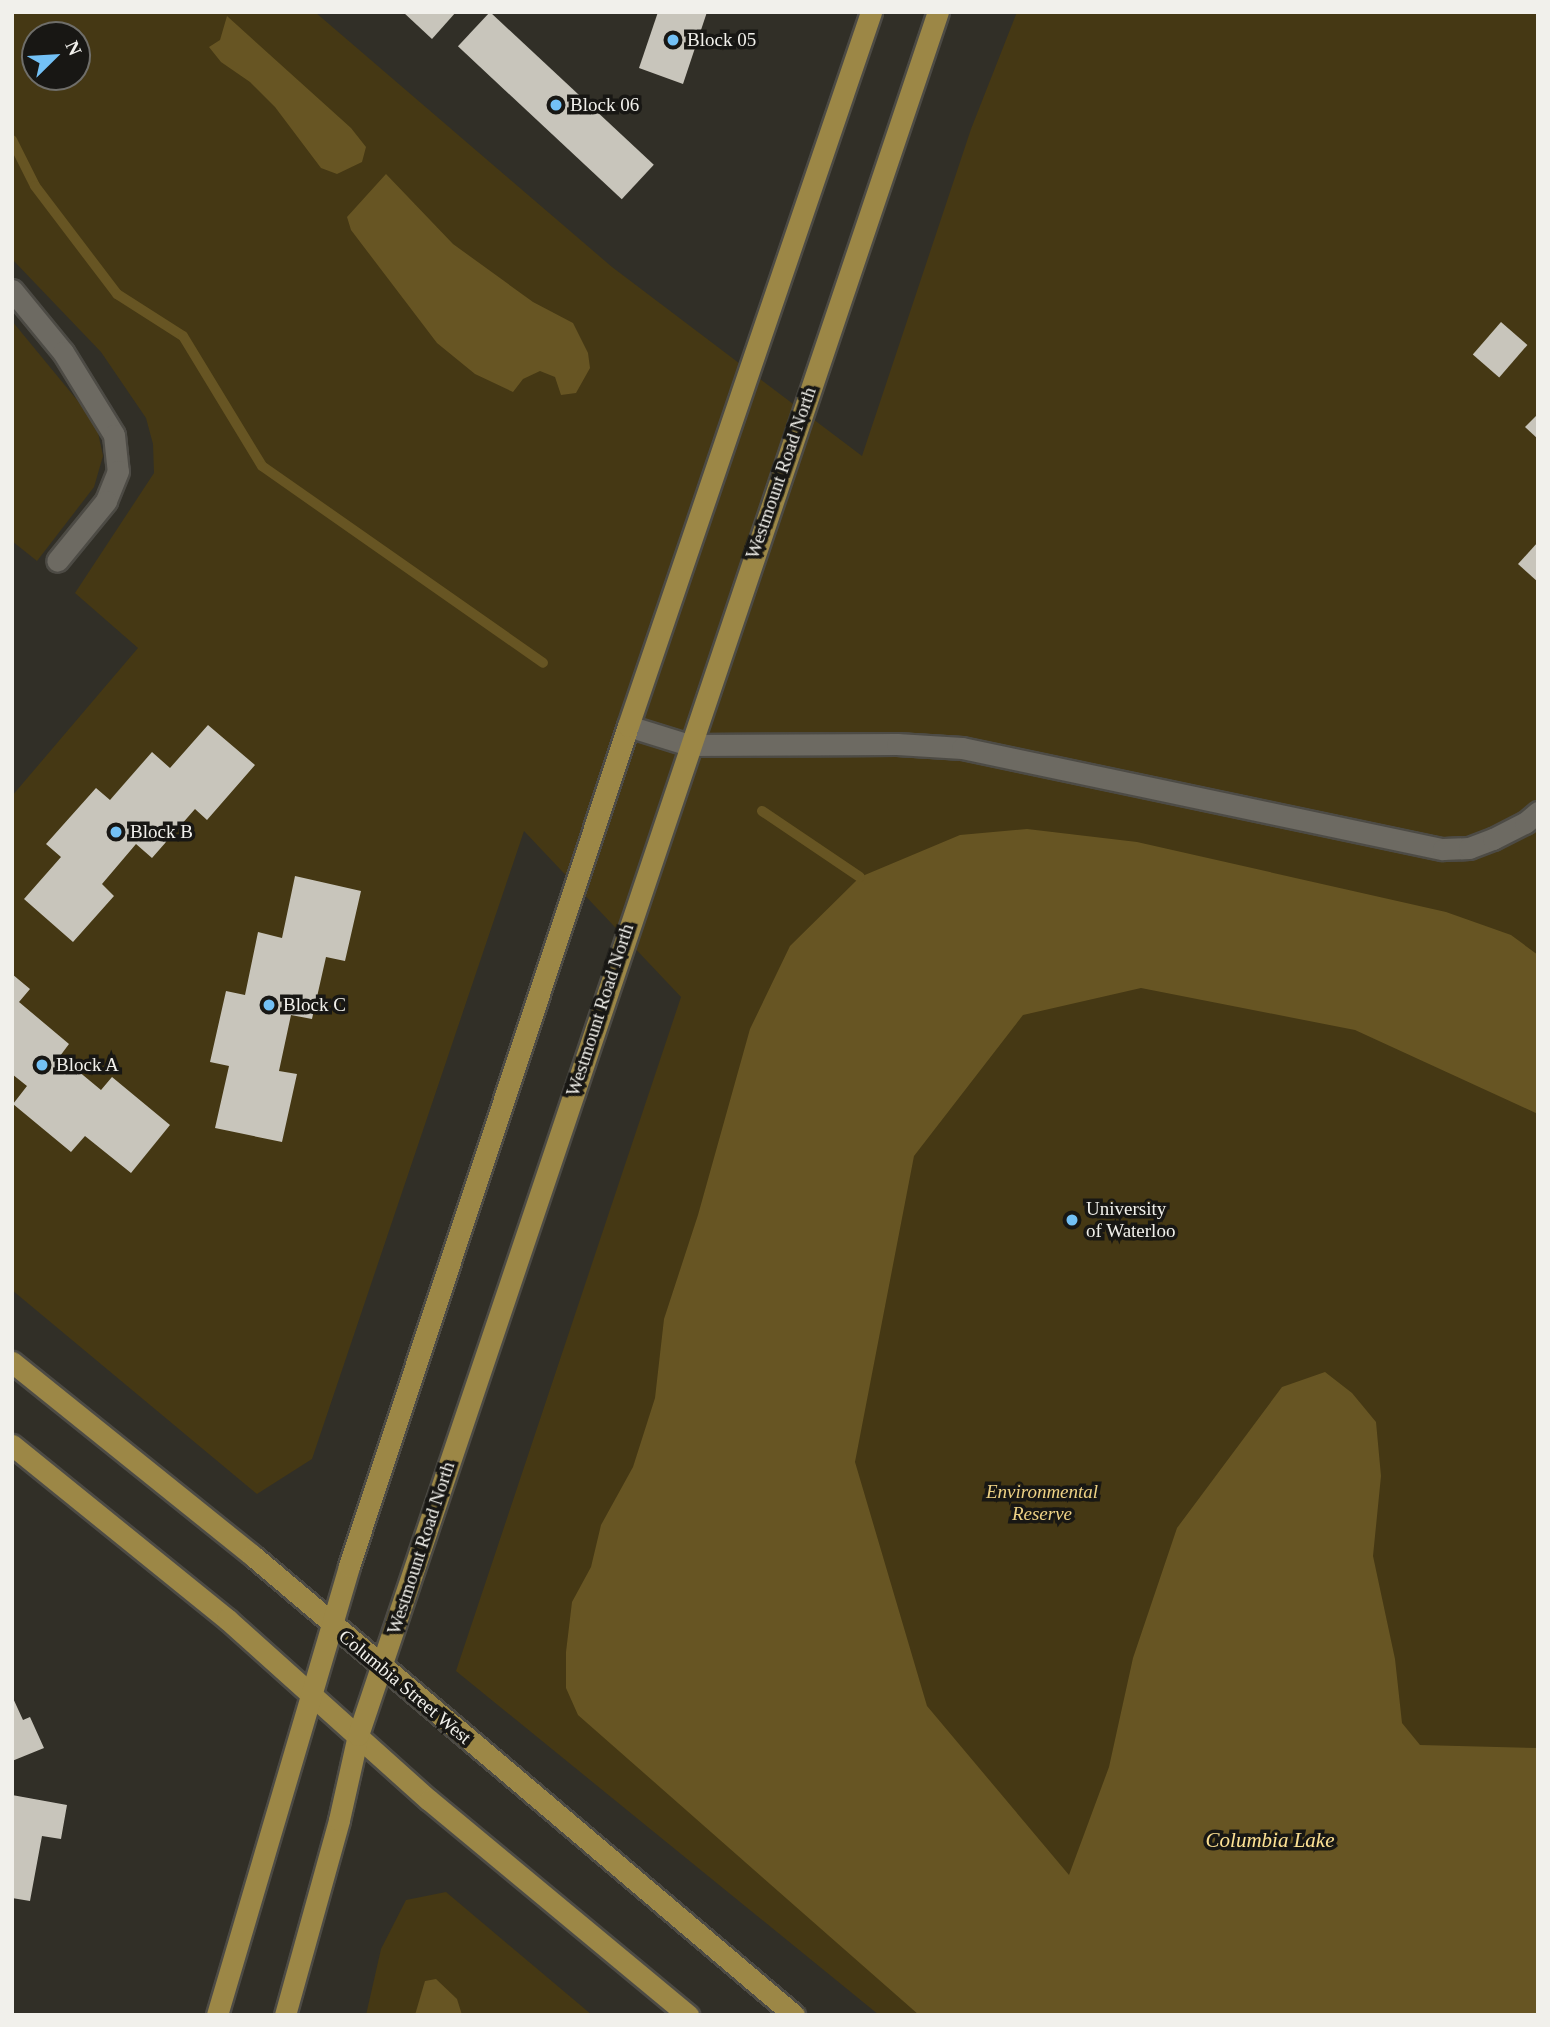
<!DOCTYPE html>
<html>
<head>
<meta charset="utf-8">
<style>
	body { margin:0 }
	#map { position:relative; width:1550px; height:2027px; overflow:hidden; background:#312f27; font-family:Georgia,serif }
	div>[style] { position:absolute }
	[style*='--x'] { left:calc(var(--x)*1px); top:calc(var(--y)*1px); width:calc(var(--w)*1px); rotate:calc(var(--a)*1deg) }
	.green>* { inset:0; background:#453814 }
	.water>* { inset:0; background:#675523 }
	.stream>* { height:10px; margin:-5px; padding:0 5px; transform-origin:5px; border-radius:5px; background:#675523 }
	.building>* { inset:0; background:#c8c5bb; transform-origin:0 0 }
	.roads { filter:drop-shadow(2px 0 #4d4b45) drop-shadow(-2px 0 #4d4b45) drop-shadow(0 2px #4d4b45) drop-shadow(0 -2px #4d4b45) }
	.minor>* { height:21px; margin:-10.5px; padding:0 10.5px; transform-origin:10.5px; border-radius:10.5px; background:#6d6a62 }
	.major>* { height:21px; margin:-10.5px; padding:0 10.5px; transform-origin:10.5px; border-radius:10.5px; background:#9c8746 }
	.dots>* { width:19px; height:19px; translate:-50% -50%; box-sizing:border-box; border:4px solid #181714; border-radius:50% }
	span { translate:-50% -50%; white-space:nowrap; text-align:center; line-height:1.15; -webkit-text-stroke:7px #181714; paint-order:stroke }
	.poi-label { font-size:19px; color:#f1f0eb }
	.left { translate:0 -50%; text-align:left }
	.street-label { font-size:19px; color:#f1f0eb }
	.park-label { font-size:19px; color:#edd184; font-style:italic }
	.water-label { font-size:21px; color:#fee294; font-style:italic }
	.frame { position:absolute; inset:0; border:14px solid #f1f0eb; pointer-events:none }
	.north { position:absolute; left:21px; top:21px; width:70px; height:70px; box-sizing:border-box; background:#181714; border:2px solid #6f6e6a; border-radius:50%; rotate:66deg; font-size:19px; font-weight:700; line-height:28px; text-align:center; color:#f1f0eb }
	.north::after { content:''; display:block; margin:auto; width:24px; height:32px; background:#73c1f6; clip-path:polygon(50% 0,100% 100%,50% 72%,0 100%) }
</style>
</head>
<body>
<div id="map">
	<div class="green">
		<div style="clip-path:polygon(evenodd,12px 12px,315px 12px,612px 267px,862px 456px,971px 129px,1017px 12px,1538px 12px,1538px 2015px,879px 2015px,456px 1671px,681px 997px,524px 831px,312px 1459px,257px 1494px,12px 1290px,12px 796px,138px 648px,75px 593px,154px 473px,153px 444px,146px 418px,101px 352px,12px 259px,12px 12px,35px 35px,77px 35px,77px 77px,35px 77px,35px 35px)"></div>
		<div style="clip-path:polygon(12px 321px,96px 423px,103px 456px,94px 487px,37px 561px,12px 541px)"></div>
		<div style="clip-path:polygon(446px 1892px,592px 2015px,366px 2015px,381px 1949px,406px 1900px)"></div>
	</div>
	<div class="water">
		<div style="clip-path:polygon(227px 16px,351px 128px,366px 147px,362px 162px,337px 174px,321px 168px,275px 107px,250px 82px,221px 62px,209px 47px,220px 40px)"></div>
		<div style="clip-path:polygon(386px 174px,453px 244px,533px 302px,573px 323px,588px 353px,590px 368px,576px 393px,561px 395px,555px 377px,540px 371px,523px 379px,513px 392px,475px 374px,437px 343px,351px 230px,347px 217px)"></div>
		<div style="clip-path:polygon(1027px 829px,1137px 842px,1446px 912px,1511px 935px,1538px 955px,1538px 1114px,1355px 1030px,1141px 988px,1023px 1015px,914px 1156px,855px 1462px,927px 1706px,1069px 1875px,1109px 1767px,1133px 1658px,1177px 1528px,1282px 1387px,1325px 1372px,1352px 1393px,1376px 1422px,1381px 1476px,1373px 1556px,1395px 1659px,1402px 1723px,1420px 1745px,1538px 1748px,1538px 2015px,919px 2015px,578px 1715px,566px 1688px,566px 1652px,572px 1602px,591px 1567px,601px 1525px,633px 1467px,655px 1398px,664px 1319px,698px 1215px,750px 1029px,790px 946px,860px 877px,960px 835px)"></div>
		<div style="clip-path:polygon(436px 1979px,457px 1999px,462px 2015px,415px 2015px,425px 1981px)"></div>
	</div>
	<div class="stream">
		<div style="--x:12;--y:140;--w:51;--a:63.4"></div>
		<div style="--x:35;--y:186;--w:136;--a:52.8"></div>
		<div style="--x:117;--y:294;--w:78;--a:32.5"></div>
		<div style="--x:183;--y:336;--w:152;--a:58.7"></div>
		<div style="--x:262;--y:466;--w:343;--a:35"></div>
		<div style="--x:762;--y:811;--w:118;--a:34"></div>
	</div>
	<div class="building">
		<div style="clip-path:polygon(403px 12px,456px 12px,432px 39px)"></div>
		<div style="left:490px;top:12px;width:224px;height:47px;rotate:43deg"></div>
		<div style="clip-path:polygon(658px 12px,707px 12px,683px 84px,639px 68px)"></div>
		<div style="left:1501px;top:322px;width:35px;height:43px;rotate:41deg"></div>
		<div style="clip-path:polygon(1538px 414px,1538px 439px,1525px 427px)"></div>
		<div style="clip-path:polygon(1538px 542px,1538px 582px,1518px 564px)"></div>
		<div style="clip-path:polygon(208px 725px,255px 765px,207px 820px,195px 809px,152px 858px,136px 844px,102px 884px,114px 896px,73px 942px,24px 899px,61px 857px,46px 844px,96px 788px,110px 800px,152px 752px,170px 768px)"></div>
		<div style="clip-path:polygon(295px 876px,361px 891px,345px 961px,326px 957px,312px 1019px,291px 1015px,279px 1071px,297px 1074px,282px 1142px,215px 1128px,229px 1066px,210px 1062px,226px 991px,245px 995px,258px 932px,282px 938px)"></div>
		<div style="clip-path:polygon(12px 974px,30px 989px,19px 1002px,69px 1044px,60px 1056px,101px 1090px,112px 1077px,170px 1125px,131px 1173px,85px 1136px,71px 1152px,13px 1104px,27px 1086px,12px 1074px)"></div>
		<div style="clip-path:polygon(12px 1696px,23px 1720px,30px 1717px,44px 1748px,12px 1761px)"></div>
		<div style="clip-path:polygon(12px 1795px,67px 1805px,61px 1839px,42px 1836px,30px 1901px,12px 1898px)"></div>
	</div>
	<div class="roads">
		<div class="minor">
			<div style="--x:12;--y:290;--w:80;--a:50.6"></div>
			<div style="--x:63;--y:352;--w:97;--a:58.4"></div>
			<div style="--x:114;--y:435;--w:36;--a:84"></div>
			<div style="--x:118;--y:471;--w:32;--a:112"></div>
			<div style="--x:106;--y:501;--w:77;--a:129.2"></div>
			<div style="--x:628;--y:726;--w:64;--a:17.3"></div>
			<div style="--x:689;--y:745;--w:208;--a:-0.3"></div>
			<div style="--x:897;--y:744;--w:65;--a:3.5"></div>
			<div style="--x:962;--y:748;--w:491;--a:11.9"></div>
			<div style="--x:1443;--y:849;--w:26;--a:-2"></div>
			<div style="--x:1469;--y:848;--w:26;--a:-21"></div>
			<div style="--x:1493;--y:839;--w:36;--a:-27"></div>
			<div style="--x:1525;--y:823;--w:17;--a:-40"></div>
		</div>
		<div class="major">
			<div style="--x:12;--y:1362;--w:308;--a:38.8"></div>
			<div style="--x:252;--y:1555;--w:711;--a:40.32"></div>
			<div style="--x:12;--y:1445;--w:277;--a:39"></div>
			<div style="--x:227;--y:1619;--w:271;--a:41.9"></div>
			<div style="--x:429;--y:1800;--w:337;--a:39.7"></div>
			<div style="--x:217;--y:2015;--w:468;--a:-73.6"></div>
			<div style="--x:349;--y:1566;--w:885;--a:-71.63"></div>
			<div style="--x:628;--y:726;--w:754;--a:-71.2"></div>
			<div style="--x:285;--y:2015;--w:202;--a:-74.5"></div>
			<div style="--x:339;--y:1820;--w:87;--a:-77.4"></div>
			<div style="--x:358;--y:1735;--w:1818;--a:-71.4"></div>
		</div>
	</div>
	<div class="dots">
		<div style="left:673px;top:40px;background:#73c1f6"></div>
		<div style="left:556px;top:105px;background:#73c1f6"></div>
		<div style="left:116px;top:832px;background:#73c1f6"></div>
		<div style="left:269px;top:1005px;background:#73c1f6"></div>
		<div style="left:42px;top:1065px;background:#73c1f6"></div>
		<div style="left:1072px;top:1220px;background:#73c1f6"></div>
	</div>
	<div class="poi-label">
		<span class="left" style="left:687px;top:40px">Block 05</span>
		<span class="left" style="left:570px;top:105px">Block 06</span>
		<span class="left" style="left:130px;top:832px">Block B</span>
		<span class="left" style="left:283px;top:1005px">Block C</span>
		<span class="left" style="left:56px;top:1065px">Block A</span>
		<span class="left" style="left:1086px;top:1220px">University<br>of Waterloo</span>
	</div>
	<div class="street-label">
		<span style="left:781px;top:473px;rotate:-71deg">Westmount Road North</span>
		<span style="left:600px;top:1010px;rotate:-72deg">Westmount Road North</span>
		<span style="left:421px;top:1548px;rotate:-72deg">Westmount Road North</span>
		<span style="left:405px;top:1687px;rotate:40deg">Columbia Street West</span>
	</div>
	<div class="park-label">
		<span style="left:1042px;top:1503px">Environmental<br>Reserve</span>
	</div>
	<div class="water-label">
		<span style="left:1270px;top:1840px">Columbia Lake</span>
	</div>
	<div class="frame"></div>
	<div class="north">N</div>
</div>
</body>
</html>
